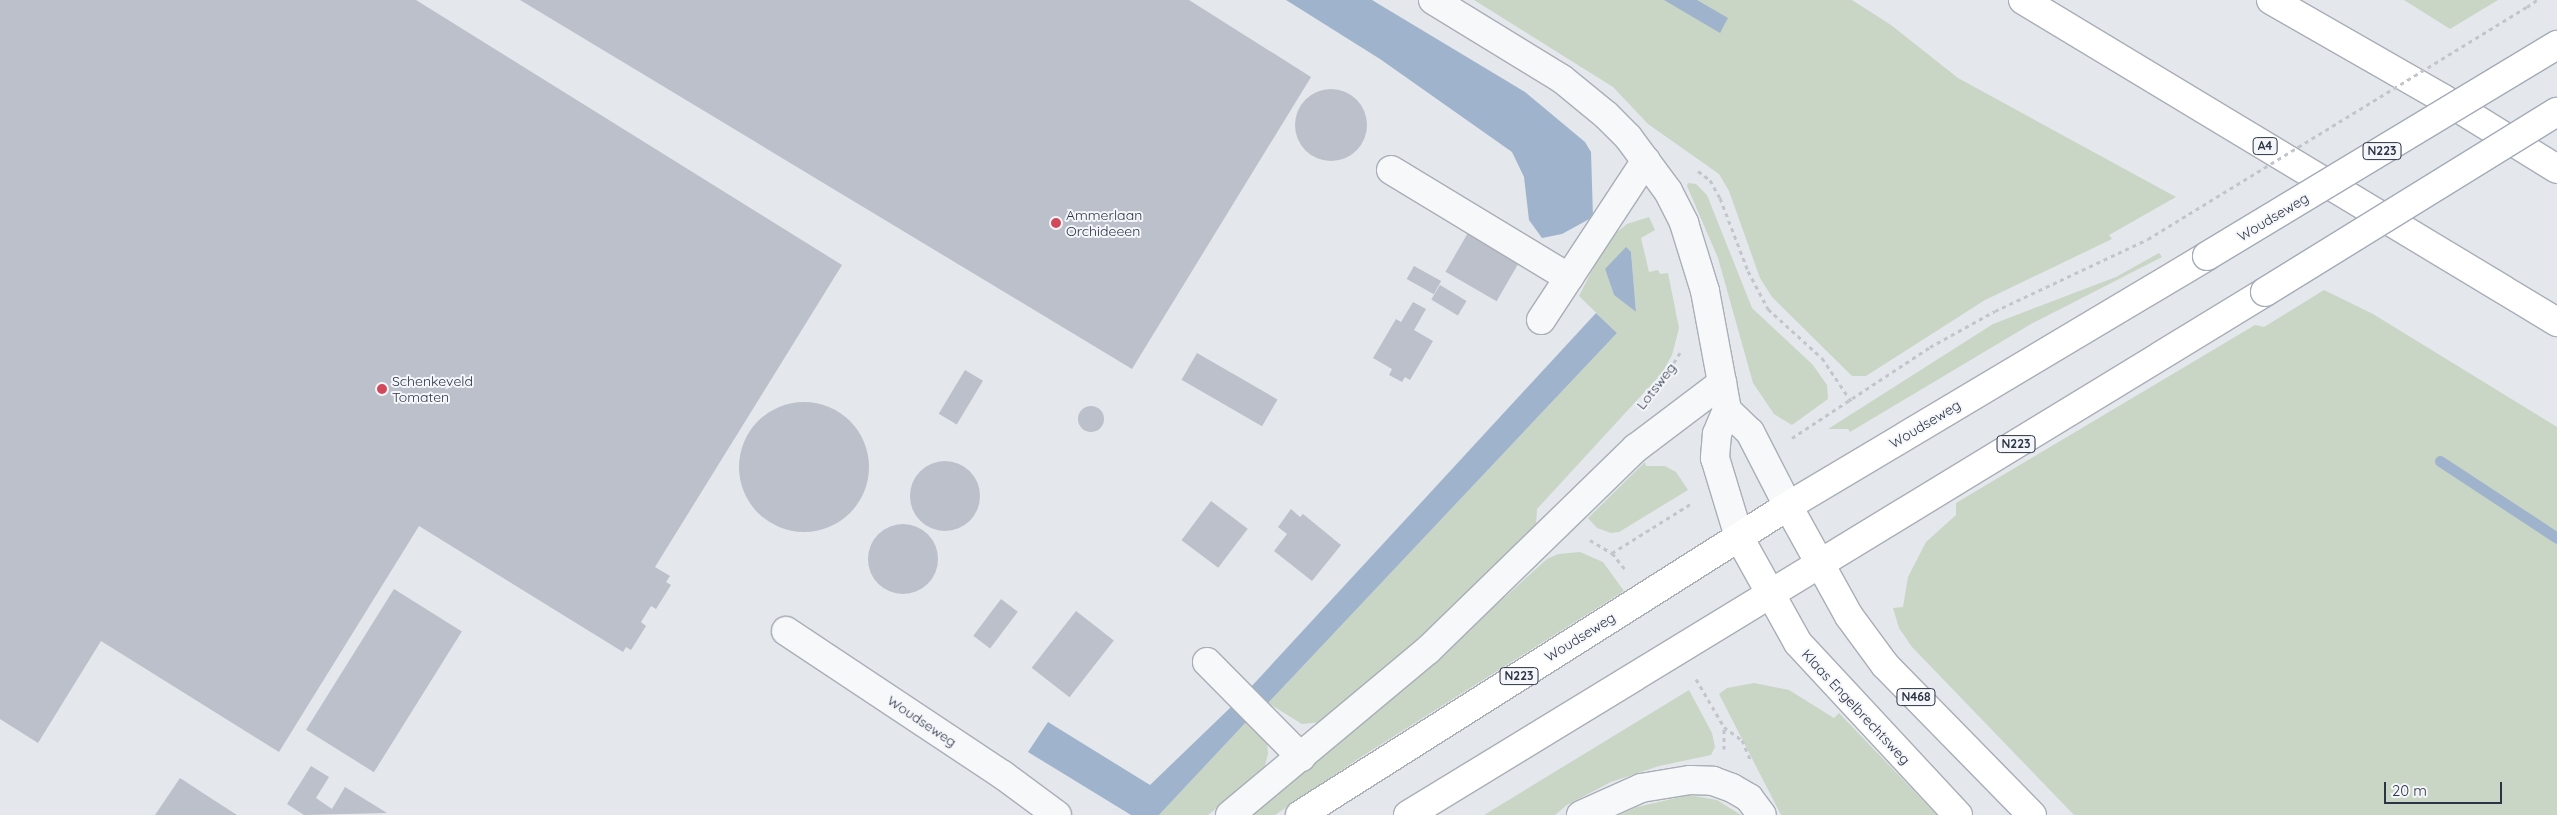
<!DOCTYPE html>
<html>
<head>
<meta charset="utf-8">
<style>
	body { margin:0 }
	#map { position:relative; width:2557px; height:815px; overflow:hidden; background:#e4e7ec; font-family:Quicksand,sans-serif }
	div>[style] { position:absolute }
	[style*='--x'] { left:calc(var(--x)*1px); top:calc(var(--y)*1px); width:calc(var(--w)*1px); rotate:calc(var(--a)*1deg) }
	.green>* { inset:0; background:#c9d6c5 }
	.water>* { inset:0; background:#9fb4cc }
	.stream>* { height:11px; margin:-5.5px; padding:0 5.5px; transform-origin:5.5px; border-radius:5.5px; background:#9fb4cc }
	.building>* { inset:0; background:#bbc0ca; transform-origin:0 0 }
	.round { border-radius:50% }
	.path>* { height:3px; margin-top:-1.5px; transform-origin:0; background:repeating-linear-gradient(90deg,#c2c5cb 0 4px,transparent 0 8px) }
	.roads { filter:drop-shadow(1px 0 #a9aeb7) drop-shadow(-1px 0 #a9aeb7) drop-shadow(0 1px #a9aeb7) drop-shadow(0 -1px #a9aeb7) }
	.minor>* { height:28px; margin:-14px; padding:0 14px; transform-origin:14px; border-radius:14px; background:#f7f8fa }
	.major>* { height:28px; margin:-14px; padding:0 14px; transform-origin:14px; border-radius:14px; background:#fff }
	.highway>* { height:28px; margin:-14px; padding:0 14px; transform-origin:14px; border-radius:14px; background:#fff }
	.path-bridge>* { height:3px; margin-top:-1.5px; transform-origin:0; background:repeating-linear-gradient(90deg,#c2c5cb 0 4px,transparent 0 8px) }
	.bridges { filter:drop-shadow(1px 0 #a3abb8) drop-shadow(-1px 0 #a3abb8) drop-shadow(0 1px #a3abb8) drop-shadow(0 -1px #a3abb8) }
	.major-bridge>* { height:28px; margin:-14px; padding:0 14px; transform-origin:14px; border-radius:14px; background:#fff }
	.dots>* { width:14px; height:14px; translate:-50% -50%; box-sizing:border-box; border:2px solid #f4f6f9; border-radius:50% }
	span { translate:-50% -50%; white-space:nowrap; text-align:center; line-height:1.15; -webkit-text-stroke:4px #f4f6f9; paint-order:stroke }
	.shield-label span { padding:1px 4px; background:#f4f6f9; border:1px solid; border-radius:4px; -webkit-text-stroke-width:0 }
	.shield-label { font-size:12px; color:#2b3445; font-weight:700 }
	.poi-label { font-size:14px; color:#2b3445 }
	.left { translate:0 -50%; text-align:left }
	.street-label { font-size:14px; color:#2b3445 }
	.scale { position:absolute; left:2384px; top:782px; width:118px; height:22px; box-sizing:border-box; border:2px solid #2b3445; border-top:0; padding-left:6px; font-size:15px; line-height:18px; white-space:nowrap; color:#2b3445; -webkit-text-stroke:4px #f4f6f9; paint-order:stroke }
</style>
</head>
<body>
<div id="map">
	<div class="green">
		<div style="clip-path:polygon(1474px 0,1852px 0,1891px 25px,1958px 78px,2176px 197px,2109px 235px,2112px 239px,1985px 300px,1866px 376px,1852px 376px,1772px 297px,1760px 278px,1729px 191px,1719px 174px,1648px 124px,1613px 87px)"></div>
		<div style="clip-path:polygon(2404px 0,2498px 0,2450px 29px)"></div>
		<div style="clip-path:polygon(1688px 183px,1696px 184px,1707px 195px,1752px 308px,1813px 365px,1827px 385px,1828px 399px,1792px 425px,1774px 414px,1753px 383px,1718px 258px,1687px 186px)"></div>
		<div style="clip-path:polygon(evenodd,1649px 217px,1655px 230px,1641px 238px,1649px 272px,1658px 270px,1660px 274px,1668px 273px,1679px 328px,1672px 355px,1662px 373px,1537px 509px,1536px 525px,1453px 611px,1322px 722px,1302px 724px,1268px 703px,1617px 333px,1579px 296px,1604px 247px,1616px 233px,1627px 224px,1649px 217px,1631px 252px,1636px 311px,1636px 312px,1614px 295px,1605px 269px,1631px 252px)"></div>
		<div style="clip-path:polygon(2159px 253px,2162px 257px,2031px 324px,1850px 432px,1848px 429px,1828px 429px,1993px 324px,2116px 277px)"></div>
		<div style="clip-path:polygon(2324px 290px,2373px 314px,2557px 427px,2557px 815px,2074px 815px,1912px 647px,1899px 628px,1893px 608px,1903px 607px,1908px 577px,1926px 542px,1956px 515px,1956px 503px,2255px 325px,2264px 327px)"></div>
		<div style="clip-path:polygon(1645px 462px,1646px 466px,1665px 466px,1676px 472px,1688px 490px,1619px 532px,1611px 533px,1597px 528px,1588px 518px)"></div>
		<div style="clip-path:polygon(1580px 552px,1603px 562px,1624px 591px,1361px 757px,1275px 815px,1250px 815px,1441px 655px,1547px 559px,1558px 554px)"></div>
		<div style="clip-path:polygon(1754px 683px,1789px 690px,1834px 718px,1839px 713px,1937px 815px,1781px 815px,1719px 694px,1727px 688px)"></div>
		<div style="clip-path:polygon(1689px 690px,1712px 733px,1715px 747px,1711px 755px,1659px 766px,1611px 782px,1567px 805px,1555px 815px,1484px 815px)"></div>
		<div style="clip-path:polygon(1248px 720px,1267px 741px,1268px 754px,1264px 769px,1208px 815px,1159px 815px)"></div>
		<div style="clip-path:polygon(1689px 795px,1717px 800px,1741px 815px,1619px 815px,1637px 807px)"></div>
	</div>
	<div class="water">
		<div style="clip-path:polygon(1286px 0,1372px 0,1525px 92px,1585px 142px,1591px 152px,1593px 217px,1562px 234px,1542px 238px,1529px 220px,1524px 177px,1512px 152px,1380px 59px)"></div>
		<div style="clip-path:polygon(1664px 0,1697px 0,1728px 18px,1720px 33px)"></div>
		<div style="clip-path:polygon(1626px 247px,1631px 252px,1636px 312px,1614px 295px,1605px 269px)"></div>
		<div style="clip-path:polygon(1596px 313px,1617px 333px,1268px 703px,1250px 688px)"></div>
		<div style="clip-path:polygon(1231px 707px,1248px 720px,1159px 815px,1131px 815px,1028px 752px,1048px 722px,1150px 785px)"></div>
	</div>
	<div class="stream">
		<div style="--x:2440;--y:461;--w:140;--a:33.3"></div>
	</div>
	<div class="building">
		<div style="clip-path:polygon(0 0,416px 0,842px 265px,655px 567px,670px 576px,666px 582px,671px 585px,656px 609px,651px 606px,641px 622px,646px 626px,631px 650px,626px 647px,623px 652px,419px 526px,279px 752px,101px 641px,38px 743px,0 719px)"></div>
		<div style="clip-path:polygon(520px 0,1189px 0,1311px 77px,1132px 369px)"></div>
		<div class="round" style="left:1295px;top:89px;width:72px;height:72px"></div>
		<div style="left:1469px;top:231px;width:59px;height:47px;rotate:30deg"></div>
		<div style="left:1414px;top:266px;width:31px;height:15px;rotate:29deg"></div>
		<div style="left:1440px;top:285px;width:31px;height:17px;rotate:31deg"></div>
		<div style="clip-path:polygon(1413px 302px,1426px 309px,1414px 330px,1433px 341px,1410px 380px,1405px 377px,1402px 382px,1389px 375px,1392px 369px,1373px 358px,1396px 319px,1401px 322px)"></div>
		<div style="left:1197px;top:353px;width:93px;height:31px;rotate:30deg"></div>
		<div style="left:965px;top:370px;width:21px;height:51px;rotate:31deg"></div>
		<div class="round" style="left:739px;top:402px;width:130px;height:130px"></div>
		<div class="round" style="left:1078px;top:406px;width:26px;height:26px"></div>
		<div class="round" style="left:910px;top:461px;width:70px;height:70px"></div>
		<div style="left:1211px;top:501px;width:46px;height:49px;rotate:37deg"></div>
		<div style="clip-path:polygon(1291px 509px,1300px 517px,1303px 514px,1341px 545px,1312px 581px,1274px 551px,1287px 534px,1278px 527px)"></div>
		<div class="round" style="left:868px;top:524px;width:70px;height:70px"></div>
		<div style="left:394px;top:589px;width:80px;height:166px;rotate:32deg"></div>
		<div style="left:1001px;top:599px;width:21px;height:46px;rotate:37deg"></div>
		<div style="left:1076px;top:611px;width:48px;height:72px;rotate:38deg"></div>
		<div style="clip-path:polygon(311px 766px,329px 777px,316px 798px,332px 809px,345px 787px,387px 813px,304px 815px,287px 804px)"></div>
		<div style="clip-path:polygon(180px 778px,209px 797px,237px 815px,155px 815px)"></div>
	</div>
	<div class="path">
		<div style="--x:2527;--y:7;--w:12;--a:-35"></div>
		<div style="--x:1698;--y:171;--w:15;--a:37"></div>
		<div style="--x:1710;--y:180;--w:21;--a:61"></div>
		<div style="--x:1720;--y:198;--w:78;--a:69"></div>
		<div style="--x:1748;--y:271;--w:43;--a:62.2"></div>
		<div style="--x:1768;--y:309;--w:73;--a:42.2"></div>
		<div style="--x:1822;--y:358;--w:52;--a:56"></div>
		<div style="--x:1661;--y:383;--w:36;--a:-58"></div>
		<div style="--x:1792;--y:438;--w:165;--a:-33.4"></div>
		<div style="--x:1930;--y:347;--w:74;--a:-29"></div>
		<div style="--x:1995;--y:311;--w:169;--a:-25.2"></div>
		<div style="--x:1590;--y:540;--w:26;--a:31"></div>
		<div style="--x:1612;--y:553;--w:21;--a:51"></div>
		<div style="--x:1612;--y:553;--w:94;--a:-32"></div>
		<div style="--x:1696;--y:679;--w:56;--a:59.7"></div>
		<div style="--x:1724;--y:727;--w:22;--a:36"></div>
		<div style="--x:1742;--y:740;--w:21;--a:67"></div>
		<div style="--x:1724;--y:749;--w:22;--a:-90"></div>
	</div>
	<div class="roads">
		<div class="minor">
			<div style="--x:1433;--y:0;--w:151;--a:31.5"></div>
			<div style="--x:1562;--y:79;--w:57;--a:39.3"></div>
			<div style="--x:1606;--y:115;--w:31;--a:45"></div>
			<div style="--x:1628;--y:137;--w:67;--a:53.5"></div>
			<div style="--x:1668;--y:191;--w:36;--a:63"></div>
			<div style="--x:1684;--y:223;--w:71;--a:72.8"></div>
			<div style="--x:1705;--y:291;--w:121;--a:79.5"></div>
			<div style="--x:1727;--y:410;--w:26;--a:113"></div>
			<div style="--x:1717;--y:434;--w:24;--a:95"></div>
			<div style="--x:1715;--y:458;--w:83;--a:73.1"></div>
			<div style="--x:1391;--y:170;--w:208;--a:31.2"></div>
			<div style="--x:1541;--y:320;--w:191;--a:-56.7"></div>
			<div style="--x:1727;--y:410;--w:32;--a:44"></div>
			<div style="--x:1750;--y:432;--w:83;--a:62.8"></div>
			<div style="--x:786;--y:631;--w:260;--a:33.6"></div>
			<div style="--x:1003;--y:775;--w:67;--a:36.5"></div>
			<div style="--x:1207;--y:662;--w:134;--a:45.3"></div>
			<div style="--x:1230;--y:815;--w:258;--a:-39.8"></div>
			<div style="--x:1428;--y:650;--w:290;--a:-44.2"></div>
			<div style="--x:1636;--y:448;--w:108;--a:-37.1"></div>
			<div style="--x:1581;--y:815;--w:66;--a:-24.2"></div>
			<div style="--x:1641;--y:788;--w:50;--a:-9.3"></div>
			<div style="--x:1690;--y:780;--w:23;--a:2"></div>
			<div style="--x:1713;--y:781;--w:20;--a:20"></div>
			<div style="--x:1732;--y:788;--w:20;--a:30"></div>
			<div style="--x:1749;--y:798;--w:21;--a:53"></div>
		</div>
		<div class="major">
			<div style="--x:1788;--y:506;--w:126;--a:61"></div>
			<div style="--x:1849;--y:616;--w:61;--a:53.7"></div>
			<div style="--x:1885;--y:665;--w:210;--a:45.6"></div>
			<div style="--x:1739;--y:537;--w:121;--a:60.9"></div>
			<div style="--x:1798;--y:643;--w:235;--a:47.1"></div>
			<div style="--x:1300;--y:815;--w:578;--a:-32.34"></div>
			<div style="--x:1788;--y:506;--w:488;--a:-30.8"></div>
			<div style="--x:1408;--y:815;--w:1004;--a:-31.39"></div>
		</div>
		<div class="highway">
			<div style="--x:2023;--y:0;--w:624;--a:31.09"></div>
			<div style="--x:2271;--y:0;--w:197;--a:29.8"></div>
			<div style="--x:2442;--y:98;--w:135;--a:31.7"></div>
		</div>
	</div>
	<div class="path-bridge">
		<div style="--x:2148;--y:239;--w:444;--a:-31.5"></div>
	</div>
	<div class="bridges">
		<div class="major-bridge">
			<div style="--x:2207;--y:256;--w:409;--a:-31.1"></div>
			<div style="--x:2265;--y:292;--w:343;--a:-31.7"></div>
		</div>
	</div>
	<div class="dots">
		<div style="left:1056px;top:223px;background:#d1495b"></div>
		<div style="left:382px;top:389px;background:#d1495b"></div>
	</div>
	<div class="shield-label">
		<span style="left:2265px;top:146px">A4</span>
		<span style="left:2382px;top:151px">N223</span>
		<span style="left:2016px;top:444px">N223</span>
		<span style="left:1519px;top:676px">N223</span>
		<span style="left:1916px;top:697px">N468</span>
	</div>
	<div class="poi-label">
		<span class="left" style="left:1066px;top:223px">Ammerlaan<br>Orchideeen</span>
		<span class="left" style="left:392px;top:389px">Schenkeveld<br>Tomaten</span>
	</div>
	<div class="street-label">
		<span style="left:2273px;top:217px;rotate:-31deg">Woudseweg</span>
		<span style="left:1656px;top:386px;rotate:-52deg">Lotsweg</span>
		<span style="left:1925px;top:424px;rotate:-31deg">Woudseweg</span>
		<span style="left:1580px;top:637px;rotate:-32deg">Woudseweg</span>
		<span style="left:1856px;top:707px;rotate:47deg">Klaas Engelbrechtsweg</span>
		<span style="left:922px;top:721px;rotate:34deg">Woudseweg</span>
	</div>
	<div class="scale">20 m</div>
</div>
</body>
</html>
